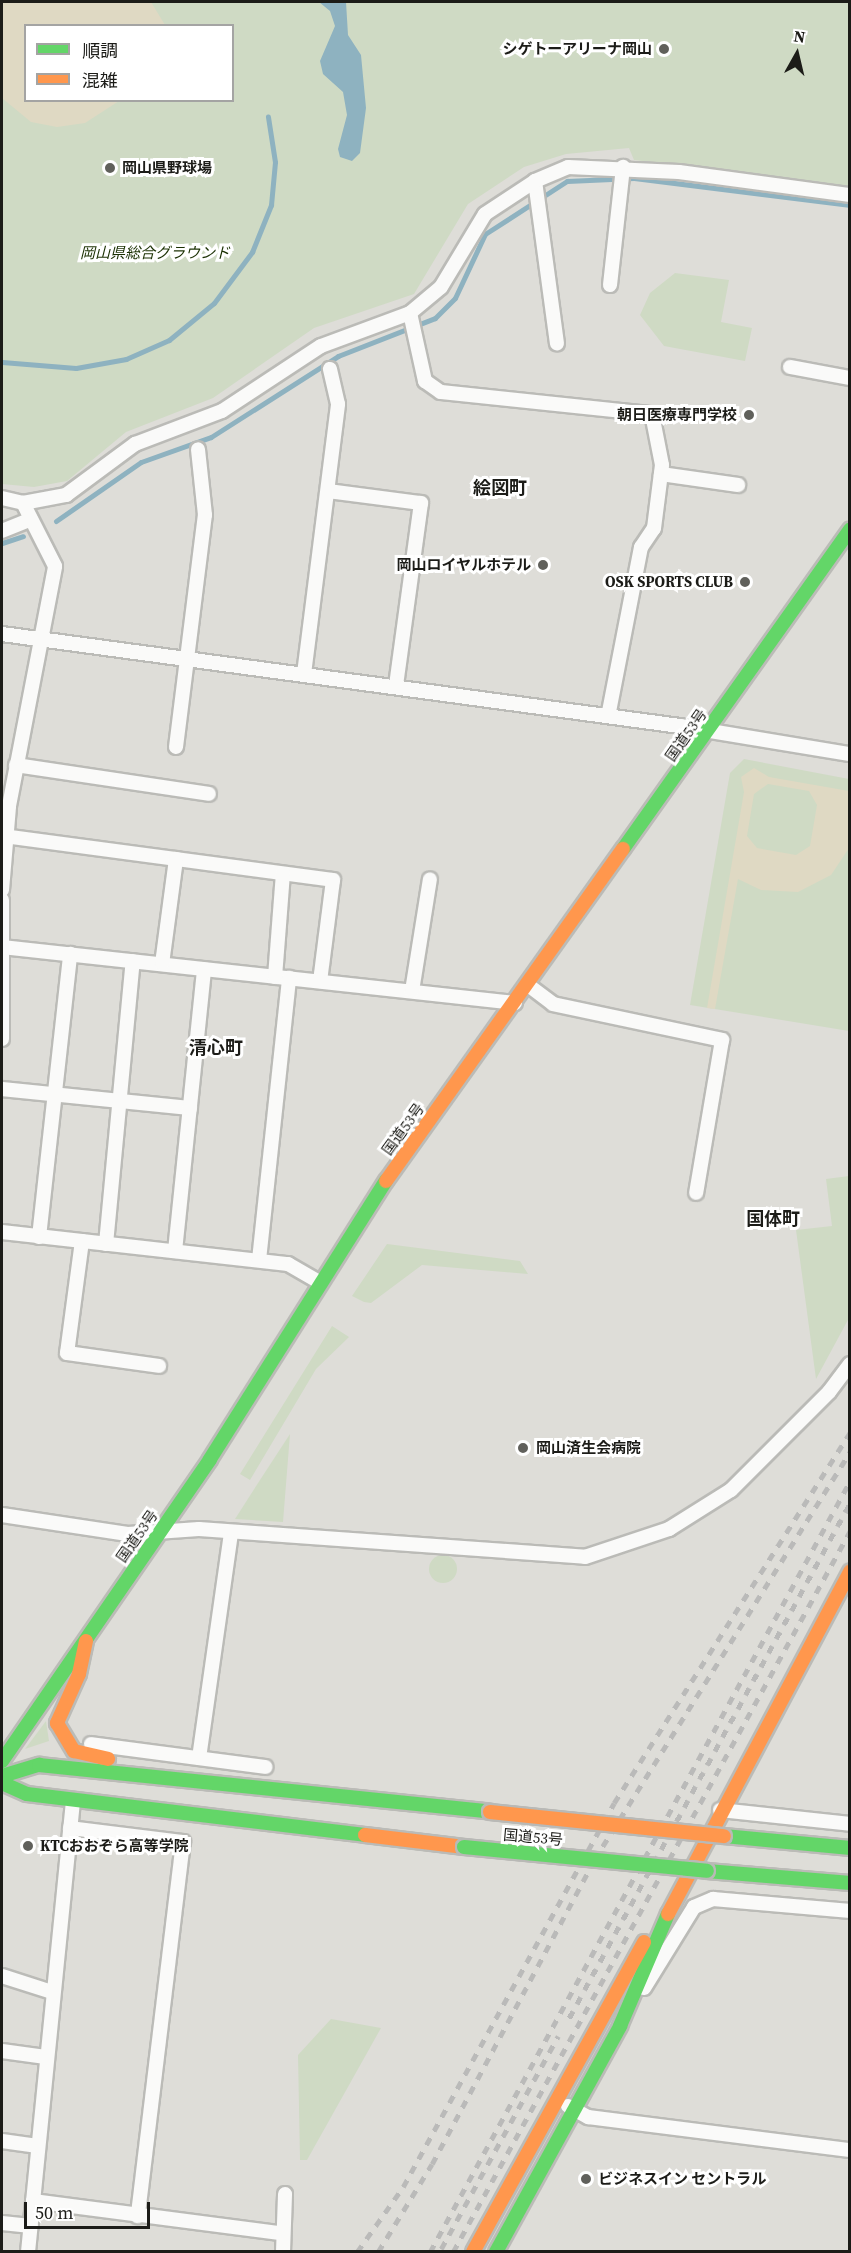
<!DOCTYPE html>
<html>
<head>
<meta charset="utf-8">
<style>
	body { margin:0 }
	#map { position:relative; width:851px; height:2253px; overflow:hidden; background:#deddd8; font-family:"Source Serif 4","Noto Sans JP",serif }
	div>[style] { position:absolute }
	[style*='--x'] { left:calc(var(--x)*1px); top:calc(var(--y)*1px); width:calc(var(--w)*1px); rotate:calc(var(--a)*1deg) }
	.green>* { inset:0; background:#cfdac4 }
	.round { border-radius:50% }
	.sand>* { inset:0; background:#dfd9c3 }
	.water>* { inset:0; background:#8eb2c0 }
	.stream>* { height:5px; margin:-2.5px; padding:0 2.5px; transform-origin:2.5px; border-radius:2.5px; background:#8eb2c0 }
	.roads { filter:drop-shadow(2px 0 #bbbbb7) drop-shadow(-2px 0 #bbbbb7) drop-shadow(0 2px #bbbbb7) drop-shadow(0 -2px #bbbbb7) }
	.street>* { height:14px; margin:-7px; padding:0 7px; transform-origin:7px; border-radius:7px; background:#fafaf9 }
	.fast>* { height:14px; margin:-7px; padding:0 7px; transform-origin:7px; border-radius:7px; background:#63d668 }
	.slow>* { height:14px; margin:-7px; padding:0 7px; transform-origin:7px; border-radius:7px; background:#ff974d }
	.rail>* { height:4.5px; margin-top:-2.25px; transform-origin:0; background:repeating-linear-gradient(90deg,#babab9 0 8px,transparent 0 16px) }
	.bridges { filter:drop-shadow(2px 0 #b9b9b6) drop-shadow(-2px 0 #b9b9b6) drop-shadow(0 2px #b9b9b6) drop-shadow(0 -2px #b9b9b6) }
	.fast-bridge>* { height:14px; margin:-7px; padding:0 7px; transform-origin:7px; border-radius:7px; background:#63d668 }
	.slow-bridge>* { height:14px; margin:-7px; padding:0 7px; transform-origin:7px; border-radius:7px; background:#ff974d }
	.dots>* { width:16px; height:16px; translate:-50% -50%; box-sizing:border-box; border:3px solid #fff; border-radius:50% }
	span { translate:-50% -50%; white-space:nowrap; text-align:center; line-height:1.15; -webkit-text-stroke:6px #fff; paint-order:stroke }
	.poi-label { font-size:15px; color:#1c1c18; font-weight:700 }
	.right { translate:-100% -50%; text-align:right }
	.left { translate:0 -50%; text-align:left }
	.park-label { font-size:15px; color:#1a3002; font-style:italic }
	.street-label { font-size:15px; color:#1c1c18 }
	.quarter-label { font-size:18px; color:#1c1c18; font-weight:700 }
	.frame { position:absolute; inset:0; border:3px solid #1c1c18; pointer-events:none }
	.legend { position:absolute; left:24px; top:24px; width:210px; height:78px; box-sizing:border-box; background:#fff; border:2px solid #a4a4a3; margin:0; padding:8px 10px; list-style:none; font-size:18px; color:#1c1c18 }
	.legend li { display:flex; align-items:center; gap:12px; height:30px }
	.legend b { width:30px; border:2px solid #a4a4a3 }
	.north { position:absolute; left:767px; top:24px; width:60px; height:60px; -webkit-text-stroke:4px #fff; paint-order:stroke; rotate:8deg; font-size:16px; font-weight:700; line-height:24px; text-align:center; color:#1c1c18 }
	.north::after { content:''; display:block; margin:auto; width:21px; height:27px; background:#1c1c18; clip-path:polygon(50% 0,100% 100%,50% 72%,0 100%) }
	.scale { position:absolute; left:24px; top:2202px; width:126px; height:27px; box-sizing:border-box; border:3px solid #1c1c18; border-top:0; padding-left:8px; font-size:18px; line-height:21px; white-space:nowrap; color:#1c1c18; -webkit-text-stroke:4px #fff; paint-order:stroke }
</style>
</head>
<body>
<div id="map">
	<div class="green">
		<div style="clip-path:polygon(evenodd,2px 2px,849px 2px,849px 186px,634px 160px,629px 148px,566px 154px,524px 167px,468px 204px,414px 294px,314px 328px,213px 398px,126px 432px,67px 481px,34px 487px,2px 484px,2px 2px,26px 26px,232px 26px,232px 100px,26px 100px,26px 26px)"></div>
		<div style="clip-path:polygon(675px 273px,729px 280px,721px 322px,752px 328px,745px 361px,664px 346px,640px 315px,650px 293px)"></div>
		<div style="clip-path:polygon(744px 759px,849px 779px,849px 1031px,690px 1005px,730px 773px)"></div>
		<div style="clip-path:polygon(849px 1176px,849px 1318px,816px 1379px,796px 1230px,832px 1226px,826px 1179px)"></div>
		<div style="clip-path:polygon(387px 1244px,520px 1261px,528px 1274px,422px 1265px,371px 1303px,364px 1302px,352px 1296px)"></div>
		<div style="clip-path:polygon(332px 1326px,349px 1337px,316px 1369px,250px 1480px,240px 1474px)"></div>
		<div style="clip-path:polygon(290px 1434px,283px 1522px,235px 1519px,260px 1480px)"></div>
		<div class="round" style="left:429px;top:1555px;width:28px;height:28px"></div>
		<div style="clip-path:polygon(46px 1721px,49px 1741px,25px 1749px)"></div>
		<div style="clip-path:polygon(331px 2019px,381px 2028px,307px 2160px,300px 2160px,298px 2055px)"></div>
	</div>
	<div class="sand">
		<div style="clip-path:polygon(2px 2px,151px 2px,165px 25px,26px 26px,26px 100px,119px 101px,85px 123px,57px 127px,31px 122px,2px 98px)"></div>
		<div style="clip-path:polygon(evenodd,754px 768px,769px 777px,849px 791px,849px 848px,831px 875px,798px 892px,761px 890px,738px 879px,715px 1009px,707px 1008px,744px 792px,741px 777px,754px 768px,768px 784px,809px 791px,817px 805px,810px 846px,796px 855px,757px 848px,747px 836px,754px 794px,768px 784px)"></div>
	</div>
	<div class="water">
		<div style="clip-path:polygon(319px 2px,346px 2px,348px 35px,361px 55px,366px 108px,360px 153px,352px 161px,340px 157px,338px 149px,347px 115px,343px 92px,323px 74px,320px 61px,335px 26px,330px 11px)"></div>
	</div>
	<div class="stream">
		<div style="--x:2;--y:362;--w:74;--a:4.6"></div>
		<div style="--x:76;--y:368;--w:51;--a:-10.2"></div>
		<div style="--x:126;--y:359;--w:47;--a:-23.8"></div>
		<div style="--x:169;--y:340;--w:58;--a:-39.4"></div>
		<div style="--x:214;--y:303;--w:64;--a:-53.3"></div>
		<div style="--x:252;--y:252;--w:51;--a:-68"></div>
		<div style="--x:271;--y:205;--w:43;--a:-84.7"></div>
		<div style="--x:275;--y:162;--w:46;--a:-98.8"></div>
		<div style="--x:56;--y:521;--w:103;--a:-34.8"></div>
		<div style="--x:141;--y:462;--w:74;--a:-19.7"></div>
		<div style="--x:211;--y:437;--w:151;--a:-32.5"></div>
		<div style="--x:338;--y:356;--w:104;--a:-21.4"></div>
		<div style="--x:435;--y:318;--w:28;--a:-45"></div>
		<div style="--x:455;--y:298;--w:71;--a:-64.9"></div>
		<div style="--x:485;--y:234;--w:98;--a:-32.9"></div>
		<div style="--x:567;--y:181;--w:67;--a:-2.6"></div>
		<div style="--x:634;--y:178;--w:218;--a:7.1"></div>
		<div style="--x:2;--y:543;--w:22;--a:-18"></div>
	</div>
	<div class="roads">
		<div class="street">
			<div style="--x:535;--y:181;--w:164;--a:82.3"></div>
			<div style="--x:610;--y:285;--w:119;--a:-83.7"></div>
			<div style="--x:410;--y:313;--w:70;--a:77.6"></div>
			<div style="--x:425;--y:381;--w:19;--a:35"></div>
			<div style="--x:441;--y:392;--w:212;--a:6"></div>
			<div style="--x:652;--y:414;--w:52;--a:78.9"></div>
			<div style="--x:662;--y:465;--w:64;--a:97.2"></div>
			<div style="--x:654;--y:528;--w:23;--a:124"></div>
			<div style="--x:641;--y:547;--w:172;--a:101"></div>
			<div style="--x:790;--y:367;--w:61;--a:10.4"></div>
			<div style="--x:661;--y:474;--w:78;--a:8.1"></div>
			<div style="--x:328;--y:491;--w:94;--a:7.4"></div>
			<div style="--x:421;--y:503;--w:185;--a:97.8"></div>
			<div style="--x:2;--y:498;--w:22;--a:13"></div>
			<div style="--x:23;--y:503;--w:44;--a:-10.5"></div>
			<div style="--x:66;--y:495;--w:86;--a:-36.5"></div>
			<div style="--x:135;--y:444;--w:93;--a:-20.8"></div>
			<div style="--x:222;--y:411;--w:118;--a:-33.3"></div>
			<div style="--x:321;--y:346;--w:95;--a:-20.3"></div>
			<div style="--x:410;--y:313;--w:40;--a:-40"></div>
			<div style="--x:441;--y:287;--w:85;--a:-58.9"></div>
			<div style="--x:485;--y:214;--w:60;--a:-33.4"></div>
			<div style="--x:535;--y:181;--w:36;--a:-23"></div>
			<div style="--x:568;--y:167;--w:111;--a:2.6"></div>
			<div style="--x:679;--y:172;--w:173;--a:7.7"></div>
			<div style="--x:2;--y:531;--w:31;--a:-22"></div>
			<div style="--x:2;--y:634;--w:684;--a:7.73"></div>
			<div style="--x:680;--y:726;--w:172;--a:9.4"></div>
			<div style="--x:304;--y:674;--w:272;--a:-82.8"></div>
			<div style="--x:338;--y:404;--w:36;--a:-103"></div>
			<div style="--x:176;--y:747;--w:234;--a:-82.9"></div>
			<div style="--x:205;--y:515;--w:66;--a:-96.1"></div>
			<div style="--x:16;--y:765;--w:195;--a:8.5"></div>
			<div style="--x:4;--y:836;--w:332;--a:7.6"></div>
			<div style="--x:333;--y:880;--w:102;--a:97.3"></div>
			<div style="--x:2;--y:890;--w:84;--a:-85.2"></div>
			<div style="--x:9;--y:806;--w:244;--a:-79.1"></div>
			<div style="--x:55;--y:566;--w:71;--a:-116.9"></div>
			<div style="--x:2;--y:900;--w:139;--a:90"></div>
			<div style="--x:2;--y:947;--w:516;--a:6.23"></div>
			<div style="--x:162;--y:964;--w:106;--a:-82.4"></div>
			<div style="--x:275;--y:977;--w:103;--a:-85.6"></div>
			<div style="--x:528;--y:985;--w:31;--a:37"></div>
			<div style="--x:553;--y:1004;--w:173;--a:12"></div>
			<div style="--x:722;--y:1040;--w:155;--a:99.6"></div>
			<div style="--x:412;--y:991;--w:113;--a:-80.9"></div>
			<div style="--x:2;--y:1089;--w:189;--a:5.8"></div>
			<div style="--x:2;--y:1232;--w:288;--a:6.4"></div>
			<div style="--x:288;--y:1264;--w:36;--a:30"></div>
			<div style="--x:39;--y:1237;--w:285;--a:-83.7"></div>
			<div style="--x:82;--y:1241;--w:113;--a:97.6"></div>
			<div style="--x:67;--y:1353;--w:93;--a:8"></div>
			<div style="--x:106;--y:1244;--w:284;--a:-84.6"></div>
			<div style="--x:175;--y:1251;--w:283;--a:-84.1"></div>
			<div style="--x:259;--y:1260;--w:284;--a:-83.9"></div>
			<div style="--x:2;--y:1515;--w:127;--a:8.6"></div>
			<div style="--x:128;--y:1534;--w:71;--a:-4"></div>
			<div style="--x:199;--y:1529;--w:387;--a:4.1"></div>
			<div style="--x:585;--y:1557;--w:89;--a:-18.4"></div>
			<div style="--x:669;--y:1529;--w:73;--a:-32.2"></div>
			<div style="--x:731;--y:1490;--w:139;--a:-45"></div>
			<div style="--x:829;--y:1392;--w:35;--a:-53"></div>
			<div style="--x:91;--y:1744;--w:176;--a:7.5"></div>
			<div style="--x:199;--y:1758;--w:227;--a:-81.9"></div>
			<div style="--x:720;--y:1810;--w:131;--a:6.1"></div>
			<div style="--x:70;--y:1828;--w:114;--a:7.1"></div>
			<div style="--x:183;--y:1842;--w:377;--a:96.9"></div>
			<div style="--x:2;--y:1976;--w:52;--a:17.7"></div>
			<div style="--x:644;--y:1988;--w:95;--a:-58.3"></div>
			<div style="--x:694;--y:1907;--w:21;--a:-23"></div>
			<div style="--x:713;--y:1899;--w:138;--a:5"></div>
			<div style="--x:2;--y:2051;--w:44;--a:7.8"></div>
			<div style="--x:568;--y:2106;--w:23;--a:29"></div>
			<div style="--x:588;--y:2117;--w:264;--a:7.2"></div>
			<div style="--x:2;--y:2141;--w:36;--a:8"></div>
			<div style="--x:33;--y:2201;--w:249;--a:7.4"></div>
			<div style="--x:2;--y:2223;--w:29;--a:6"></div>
			<div style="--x:28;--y:2252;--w:454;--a:-84.3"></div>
			<div style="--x:283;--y:2252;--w:58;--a:-88"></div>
		</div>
		<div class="fast">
			<div style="--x:623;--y:849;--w:392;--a:-54.6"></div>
			<div style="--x:2;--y:1761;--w:367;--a:-55.4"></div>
			<div style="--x:210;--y:1459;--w:329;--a:-57.7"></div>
			<div style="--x:2;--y:1776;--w:39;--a:-17"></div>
			<div style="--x:39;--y:1765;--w:453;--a:5.9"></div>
			<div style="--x:2;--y:1783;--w:27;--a:24"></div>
			<div style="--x:27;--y:1794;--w:340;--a:6.9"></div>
			<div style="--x:724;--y:1836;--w:127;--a:5.4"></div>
			<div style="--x:707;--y:1871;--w:144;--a:4.8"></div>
			<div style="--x:496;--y:2252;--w:258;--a:-61.2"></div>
			<div style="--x:620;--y:2026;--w:122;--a:-66.8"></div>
		</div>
		<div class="slow">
			<div style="--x:386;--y:1181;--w:408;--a:-54.5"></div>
			<div style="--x:86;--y:1641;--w:34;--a:102"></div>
			<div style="--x:79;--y:1674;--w:54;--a:114.2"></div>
			<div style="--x:57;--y:1723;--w:33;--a:59"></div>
			<div style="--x:74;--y:1751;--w:35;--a:13"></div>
			<div style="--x:365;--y:1835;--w:100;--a:6.9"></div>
			<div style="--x:668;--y:1914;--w:388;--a:-62"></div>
			<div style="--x:473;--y:2252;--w:354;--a:-61.1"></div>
		</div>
	</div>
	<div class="rail">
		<div style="--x:569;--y:2018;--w:587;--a:-61.38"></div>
		<div style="--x:441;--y:2249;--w:243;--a:-61.2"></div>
		<div style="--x:357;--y:2252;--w:80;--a:-54.7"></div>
		<div style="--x:403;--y:2187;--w:438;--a:-61.2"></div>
		<div style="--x:614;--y:1803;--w:439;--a:-57.5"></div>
		<div style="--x:378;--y:2252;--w:103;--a:-58.5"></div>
		<div style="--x:432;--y:2164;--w:344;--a:-61.9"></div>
		<div style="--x:594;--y:1860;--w:482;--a:-57.9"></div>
		<div style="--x:430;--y:2252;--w:878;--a:-61.42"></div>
		<div style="--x:453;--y:2252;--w:823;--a:-61.16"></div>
	</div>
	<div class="bridges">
		<div class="fast-bridge">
			<div style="--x:464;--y:1847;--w:244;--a:5.6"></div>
		</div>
		<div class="slow-bridge">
			<div style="--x:490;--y:1812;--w:235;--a:5.9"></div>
		</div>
	</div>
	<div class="dots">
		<div style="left:664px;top:49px;background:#60605b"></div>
		<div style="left:110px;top:168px;background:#60605b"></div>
		<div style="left:749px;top:415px;background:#60605b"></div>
		<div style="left:543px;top:565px;background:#60605b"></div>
		<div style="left:745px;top:582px;background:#60605b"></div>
		<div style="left:523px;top:1448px;background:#60605b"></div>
		<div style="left:28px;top:1846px;background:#60605b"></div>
		<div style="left:586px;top:2179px;background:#60605b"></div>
	</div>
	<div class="poi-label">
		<span class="right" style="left:652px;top:49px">シゲトーアリーナ岡山</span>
		<span class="left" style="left:122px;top:168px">岡山県野球場</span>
		<span class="right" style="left:737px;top:415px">朝日医療専門学校</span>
		<span class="right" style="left:531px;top:565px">岡山ロイヤルホテル</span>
		<span class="right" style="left:733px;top:582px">OSK SPORTS CLUB</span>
		<span class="left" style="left:536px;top:1448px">岡山済生会病院</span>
		<span class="left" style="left:40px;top:1846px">KTCおおぞら高等学院</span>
		<span class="left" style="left:598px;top:2179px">ビジネスイン セントラル</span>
	</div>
	<div class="park-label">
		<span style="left:155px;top:253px">岡山県総合グラウンド</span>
	</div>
	<div class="street-label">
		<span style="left:686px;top:735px;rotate:-55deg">国道53号</span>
		<span style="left:403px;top:1129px;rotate:-54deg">国道53号</span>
		<span style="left:137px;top:1536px;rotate:-55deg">国道53号</span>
		<span style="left:533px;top:1837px;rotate:5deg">国道53号</span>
	</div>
	<div class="quarter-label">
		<span style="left:500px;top:488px">絵図町</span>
		<span style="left:216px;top:1048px">清心町</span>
		<span style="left:773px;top:1219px">国体町</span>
	</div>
	<div class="frame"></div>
	<ul class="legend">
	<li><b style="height:8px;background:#63d668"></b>順調</li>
	<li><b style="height:8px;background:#ff974d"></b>混雑</li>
	</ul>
	<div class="north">N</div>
	<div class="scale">50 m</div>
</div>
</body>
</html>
